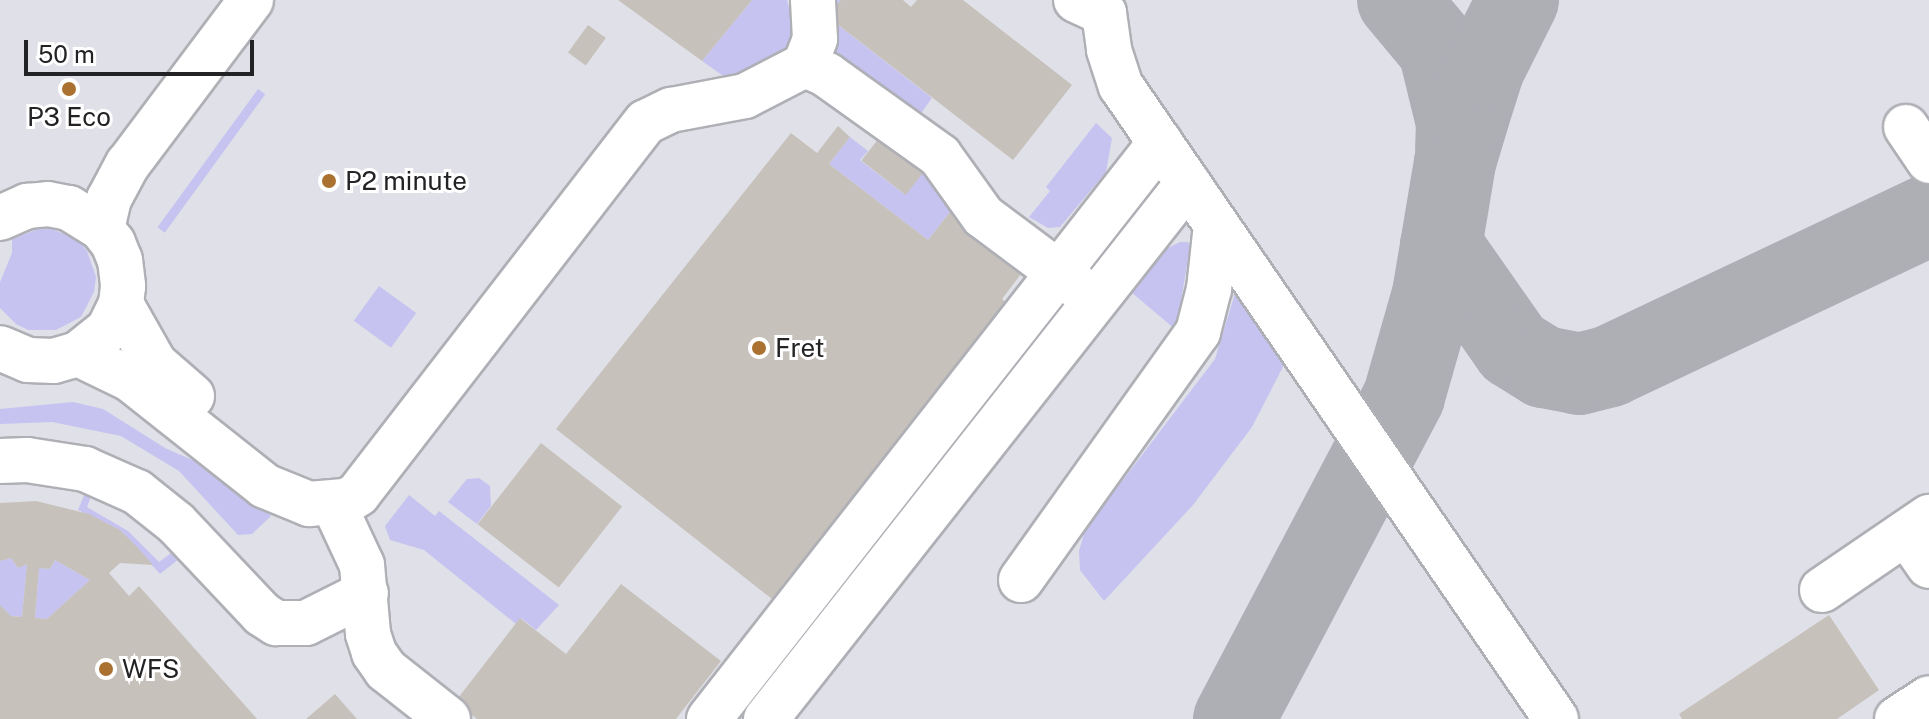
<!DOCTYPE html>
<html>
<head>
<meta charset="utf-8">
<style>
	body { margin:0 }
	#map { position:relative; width:1929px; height:719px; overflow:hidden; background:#e0e0e8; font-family:"Public Sans",sans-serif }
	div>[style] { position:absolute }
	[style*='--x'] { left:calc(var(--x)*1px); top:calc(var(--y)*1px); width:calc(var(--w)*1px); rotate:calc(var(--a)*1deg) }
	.green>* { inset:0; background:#c6c3f1; transform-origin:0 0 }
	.taxiway>* { height:82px; margin:-41px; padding:0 41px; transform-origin:41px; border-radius:41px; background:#aeaeb5 }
	.building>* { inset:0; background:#c7c1bb; transform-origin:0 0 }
	.roads { filter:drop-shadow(2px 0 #afafb6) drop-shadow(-2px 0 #afafb6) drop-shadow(0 2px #afafb6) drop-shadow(0 -2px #afafb6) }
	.minor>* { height:44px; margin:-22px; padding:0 22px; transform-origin:22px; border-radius:22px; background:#fff }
	.dots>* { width:22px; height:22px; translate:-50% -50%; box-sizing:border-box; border:4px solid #fff; border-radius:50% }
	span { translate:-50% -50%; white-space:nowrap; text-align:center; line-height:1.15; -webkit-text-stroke:6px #fff; paint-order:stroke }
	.poi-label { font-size:26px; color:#232326 }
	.left { translate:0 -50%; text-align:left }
	.scale { position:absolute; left:24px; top:40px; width:230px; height:36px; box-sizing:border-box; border:4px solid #232326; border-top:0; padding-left:10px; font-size:24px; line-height:28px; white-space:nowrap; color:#232326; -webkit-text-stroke:6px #fff; paint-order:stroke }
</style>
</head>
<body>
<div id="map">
	<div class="green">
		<div style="clip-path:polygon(752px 0,787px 0,799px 44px,729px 80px,702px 61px)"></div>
		<div style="clip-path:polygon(822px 0,841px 0,829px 18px,932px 98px,914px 123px,848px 77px,828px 49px)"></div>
		<div style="left:258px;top:89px;width:9px;height:171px;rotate:36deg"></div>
		<div style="clip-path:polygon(1096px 123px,1112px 138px,1106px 172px,1060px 227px,1048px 228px,1029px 217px,1050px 191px,1046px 187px)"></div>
		<div style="clip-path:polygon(850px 137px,868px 151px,860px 160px,904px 194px,927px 167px,950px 212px,928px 240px,829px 164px)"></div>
		<div style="clip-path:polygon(38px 229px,52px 229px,78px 240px,87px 251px,96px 277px,94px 292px,81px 317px,56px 330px,28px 330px,16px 324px,0 308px,0 282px,12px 253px,12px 239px)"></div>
		<div style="clip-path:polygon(1180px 242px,1188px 242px,1190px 248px,1176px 330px,1131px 292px,1166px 249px)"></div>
		<div style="left:379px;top:286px;width:46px;height:43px;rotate:36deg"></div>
		<div style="clip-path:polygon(1237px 287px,1286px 361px,1252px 427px,1193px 505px,1104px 601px,1080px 570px,1079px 551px,1085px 530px,1215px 359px)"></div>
		<div style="clip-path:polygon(73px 402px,103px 409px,165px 448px,222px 473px,271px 516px,252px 534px,238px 535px,179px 471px,121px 436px,52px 422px,0 424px,0 409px)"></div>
		<div style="clip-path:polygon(479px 478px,490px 486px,491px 506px,477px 524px,448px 502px,467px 479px)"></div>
		<div style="clip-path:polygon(87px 488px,93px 491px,87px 507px,128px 531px,159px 562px,178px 548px,184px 555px,160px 574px,120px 530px,78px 510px)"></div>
		<div style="clip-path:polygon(409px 495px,435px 516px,439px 511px,559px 605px,536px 630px,521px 618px,516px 624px,424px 550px,390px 540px,385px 526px)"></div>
		<div style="clip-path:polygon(11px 558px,18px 568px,27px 564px,22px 617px,11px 616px,0 605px,0 561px)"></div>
		<div style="clip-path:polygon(55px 560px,90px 580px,47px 619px,35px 618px,39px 568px,50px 569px)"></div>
	</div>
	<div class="taxiway">
		<div style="--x:1398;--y:0;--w:64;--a:50.1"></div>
		<div style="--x:1439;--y:49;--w:76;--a:76.3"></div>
		<div style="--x:1457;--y:123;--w:26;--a:92"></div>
		<div style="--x:1441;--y:245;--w:126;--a:55"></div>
		<div style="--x:1513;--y:348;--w:36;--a:32"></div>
		<div style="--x:1544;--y:367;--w:36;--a:11"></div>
		<div style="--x:1579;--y:374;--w:32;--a:-14"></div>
		<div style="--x:1610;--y:366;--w:353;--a:-25.3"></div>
		<div style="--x:1234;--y:719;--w:365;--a:-62.2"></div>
		<div style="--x:1404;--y:396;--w:106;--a:-74.1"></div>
		<div style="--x:1433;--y:294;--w:134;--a:-80.5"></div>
		<div style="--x:1455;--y:162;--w:49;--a:-73.4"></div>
		<div style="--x:1469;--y:115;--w:49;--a:-72.3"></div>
		<div style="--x:1484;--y:68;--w:76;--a:-63.4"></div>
	</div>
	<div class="building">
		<div style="clip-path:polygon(618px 0,752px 0,702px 61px)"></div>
		<div style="clip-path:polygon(841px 0,903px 0,911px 7px,917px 0,963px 0,1072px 85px,1013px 160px,828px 17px)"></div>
		<div style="left:588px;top:25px;width:22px;height:34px;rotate:36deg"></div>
		<div style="clip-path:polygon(838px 126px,850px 137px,829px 164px,928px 240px,950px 212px,1024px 270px,1002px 299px,1008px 304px,772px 599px,556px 429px,791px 133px,817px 153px)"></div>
		<div style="left:883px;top:133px;width:56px;height:35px;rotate:38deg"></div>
		<div style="left:541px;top:443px;width:103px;height:103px;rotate:38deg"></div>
		<div style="clip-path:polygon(evenodd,36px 501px,89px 514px,120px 530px,138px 548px,153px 565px,120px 563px,109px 573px,129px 596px,139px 586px,257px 719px,0 719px,0 605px,11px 616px,22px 617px,27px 564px,18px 568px,11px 558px,0 561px,0 503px,36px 501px,55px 560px,90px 580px,47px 619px,35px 618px,39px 568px,50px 569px,55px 560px)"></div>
		<div style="clip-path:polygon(621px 584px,721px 661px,676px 719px,477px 719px,455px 702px,520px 618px,566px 654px)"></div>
		<div style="clip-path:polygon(1829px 615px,1879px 690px,1837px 719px,1682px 719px,1679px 714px)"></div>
		<div style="clip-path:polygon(335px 694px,357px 719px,306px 719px)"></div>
	</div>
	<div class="roads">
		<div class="minor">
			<div style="--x:1076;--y:0;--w:31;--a:25"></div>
			<div style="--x:1104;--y:13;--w:37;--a:82"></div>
			<div style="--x:1109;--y:50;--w:38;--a:72"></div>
			<div style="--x:1121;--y:86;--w:768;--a:55.5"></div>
			<div style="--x:805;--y:65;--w:24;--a:24"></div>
			<div style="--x:827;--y:75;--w:139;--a:35.6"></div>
			<div style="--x:940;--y:156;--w:74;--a:54.4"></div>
			<div style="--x:983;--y:216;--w:124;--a:36.8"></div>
			<div style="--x:1906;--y:127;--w:41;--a:55.9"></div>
			<div style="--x:0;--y:218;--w:30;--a:-24"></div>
			<div style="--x:27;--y:206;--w:21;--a:-5"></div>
			<div style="--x:48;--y:204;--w:21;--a:11"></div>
			<div style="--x:69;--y:208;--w:39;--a:32"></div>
			<div style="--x:102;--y:229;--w:18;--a:52"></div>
			<div style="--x:113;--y:243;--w:18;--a:68"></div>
			<div style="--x:120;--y:260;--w:26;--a:83"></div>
			<div style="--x:123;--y:286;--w:18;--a:96"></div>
			<div style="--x:121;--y:304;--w:28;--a:116"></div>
			<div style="--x:109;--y:329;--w:40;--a:141"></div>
			<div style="--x:78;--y:354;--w:25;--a:164"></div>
			<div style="--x:54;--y:361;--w:26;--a:-178"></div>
			<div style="--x:28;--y:360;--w:30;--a:-157"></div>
			<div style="--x:102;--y:229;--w:31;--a:-77"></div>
			<div style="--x:109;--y:199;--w:40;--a:-62"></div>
			<div style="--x:128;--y:164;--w:205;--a:-53.1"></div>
			<div style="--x:121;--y:304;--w:69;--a:60.5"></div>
			<div style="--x:155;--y:364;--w:49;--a:40.9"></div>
			<div style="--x:78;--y:354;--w:58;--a:25.7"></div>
			<div style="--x:130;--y:379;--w:172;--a:38.4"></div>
			<div style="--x:265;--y:486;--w:48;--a:22.2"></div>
			<div style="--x:309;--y:504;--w:38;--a:-5"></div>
			<div style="--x:347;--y:501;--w:13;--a:-32"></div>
			<div style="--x:358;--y:494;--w:470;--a:-52.3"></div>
			<div style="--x:646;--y:122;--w:28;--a:-26"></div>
			<div style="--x:671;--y:110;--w:75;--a:-10.7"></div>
			<div style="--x:745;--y:96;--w:68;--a:-27.3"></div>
			<div style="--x:805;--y:65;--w:28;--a:-69"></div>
			<div style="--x:815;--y:39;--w:39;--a:-93"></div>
			<div style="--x:0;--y:461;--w:27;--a:-2"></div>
			<div style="--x:27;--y:460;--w:59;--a:8.8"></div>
			<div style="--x:85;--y:469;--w:57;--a:23.9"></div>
			<div style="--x:137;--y:492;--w:50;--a:38.5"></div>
			<div style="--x:176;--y:523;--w:125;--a:46.6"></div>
			<div style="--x:262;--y:614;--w:17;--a:33"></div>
			<div style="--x:276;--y:623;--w:30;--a:0"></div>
			<div style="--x:306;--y:623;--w:67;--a:-26.6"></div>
			<div style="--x:334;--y:505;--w:66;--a:65"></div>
			<div style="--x:362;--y:565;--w:69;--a:85"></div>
			<div style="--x:368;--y:634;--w:20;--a:72"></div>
			<div style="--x:374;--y:653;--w:21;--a:55"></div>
			<div style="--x:386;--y:670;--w:79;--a:38.3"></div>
			<div style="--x:1906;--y:533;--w:40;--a:55.1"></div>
			<div style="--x:1021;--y:580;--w:305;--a:-54.5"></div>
			<div style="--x:1198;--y:332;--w:44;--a:-75.7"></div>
			<div style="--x:1209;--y:289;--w:64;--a:-83.8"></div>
			<div style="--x:1822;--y:590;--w:130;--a:-34.3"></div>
			<div style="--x:709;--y:719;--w:732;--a:-51.94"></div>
			<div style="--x:766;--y:719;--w:682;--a:-51.79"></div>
			<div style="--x:1897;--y:719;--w:38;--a:-33"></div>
		</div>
	</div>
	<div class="dots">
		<div style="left:69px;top:89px;background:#aa7130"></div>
		<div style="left:329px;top:181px;background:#aa7130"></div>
		<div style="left:759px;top:348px;background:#aa7130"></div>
		<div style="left:106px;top:669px;background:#aa7130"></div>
	</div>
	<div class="poi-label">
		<span style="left:69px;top:117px">P3 Eco</span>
		<span class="left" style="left:345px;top:181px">P2 minute</span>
		<span class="left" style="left:775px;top:348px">Fret</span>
		<span class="left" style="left:122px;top:669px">WFS</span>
	</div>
	<div class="scale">50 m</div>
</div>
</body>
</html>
